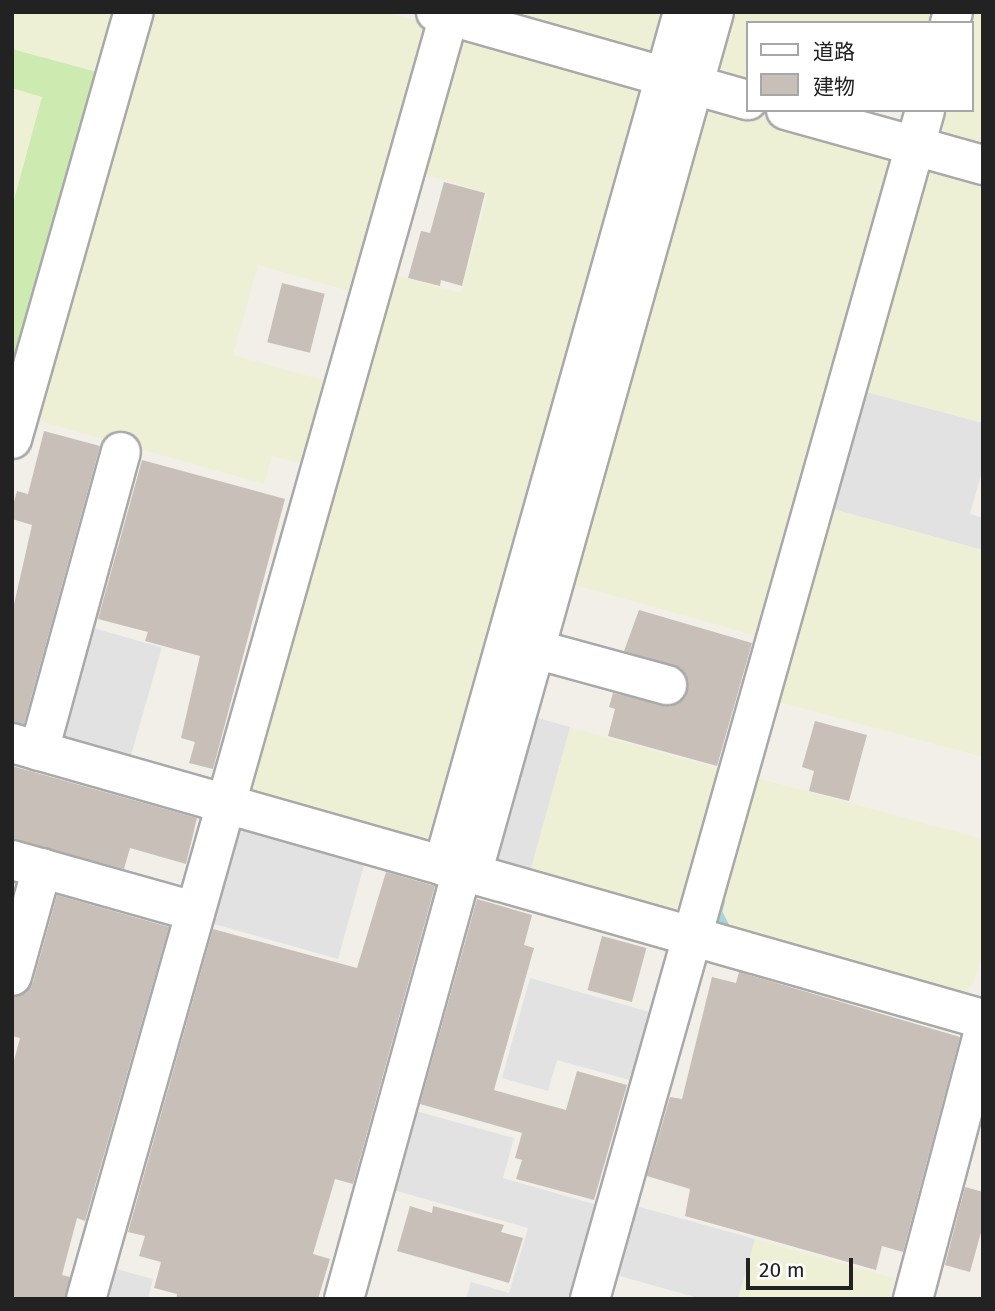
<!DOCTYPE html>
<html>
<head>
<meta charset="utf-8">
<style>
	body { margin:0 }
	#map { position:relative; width:995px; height:1311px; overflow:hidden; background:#f2efe9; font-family:"Fira Sans","Noto Sans JP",sans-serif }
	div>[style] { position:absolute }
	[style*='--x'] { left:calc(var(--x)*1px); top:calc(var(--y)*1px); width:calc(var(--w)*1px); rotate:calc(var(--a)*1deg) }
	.farmland>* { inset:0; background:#eef0d5 }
	.grass>* { inset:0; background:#cdebb0 }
	.parking>* { inset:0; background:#e2e2e2; transform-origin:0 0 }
	.stream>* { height:10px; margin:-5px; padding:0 5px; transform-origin:5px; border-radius:5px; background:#aad3df }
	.building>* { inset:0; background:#c7bfb8; transform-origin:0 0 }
	.roads { filter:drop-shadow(2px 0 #a9a9a9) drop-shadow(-2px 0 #a9a9a9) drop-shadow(0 2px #a9a9a9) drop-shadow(0 -2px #a9a9a9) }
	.minor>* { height:38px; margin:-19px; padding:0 19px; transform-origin:19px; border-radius:19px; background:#fff }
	span { translate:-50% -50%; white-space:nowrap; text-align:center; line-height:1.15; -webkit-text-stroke:5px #fff; paint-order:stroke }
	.frame { position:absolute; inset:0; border:14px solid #222; pointer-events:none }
	.legend { position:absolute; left:746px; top:21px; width:228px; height:91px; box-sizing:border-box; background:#fff; border:2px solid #a7a7a7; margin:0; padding:9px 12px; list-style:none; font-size:21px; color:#222 }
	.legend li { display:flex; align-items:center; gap:14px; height:35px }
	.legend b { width:35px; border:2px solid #a7a7a7 }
	.scale { position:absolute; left:746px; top:1258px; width:107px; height:32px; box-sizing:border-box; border:4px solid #222; border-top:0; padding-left:9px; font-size:21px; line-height:24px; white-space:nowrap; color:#222; -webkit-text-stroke:5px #fff; paint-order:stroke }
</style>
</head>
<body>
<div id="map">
	<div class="farmland">
		<div style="clip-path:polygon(12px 12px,113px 12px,97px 72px,12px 49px)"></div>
		<div style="clip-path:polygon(150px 12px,386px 12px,419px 21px,426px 31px,353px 292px,258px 265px,233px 355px,326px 381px,303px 464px,272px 456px,264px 484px,36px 420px)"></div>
		<div style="clip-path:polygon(509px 12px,667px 12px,657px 46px,646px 51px)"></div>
		<div style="clip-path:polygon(724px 12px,933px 12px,930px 23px,748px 23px,748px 79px,716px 70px)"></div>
		<div style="clip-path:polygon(971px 12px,983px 12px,983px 144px,947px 134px,940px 121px,943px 110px,972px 110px)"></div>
		<div style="clip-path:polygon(466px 32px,638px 81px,646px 94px,443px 839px,426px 849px,244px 790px,391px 274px,461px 293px,488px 193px,417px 172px,456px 38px)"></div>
		<div style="clip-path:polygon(12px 88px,42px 96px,12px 207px)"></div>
		<div style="clip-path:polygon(711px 103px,880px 150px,889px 163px,757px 636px,564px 582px,696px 110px)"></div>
		<div style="clip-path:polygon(943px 166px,983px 176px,983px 423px,866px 392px,927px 171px)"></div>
		<div style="clip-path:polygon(833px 509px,983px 550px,983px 757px,779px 702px)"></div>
		<div style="clip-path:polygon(570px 727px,720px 769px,683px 903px,665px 915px,529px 876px)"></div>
		<div style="clip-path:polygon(757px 778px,983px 839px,983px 952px,974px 983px,960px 995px,728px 928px,720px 911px)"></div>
		<div style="clip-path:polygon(755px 1239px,894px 1278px,889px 1299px,738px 1299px)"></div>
	</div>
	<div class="grass">
		<div style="clip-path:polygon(12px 49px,97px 72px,12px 383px,12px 207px,42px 97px,12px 88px)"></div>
	</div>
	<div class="parking">
		<div style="clip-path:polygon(866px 392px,983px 423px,983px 468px,970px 514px,983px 518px,983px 550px,833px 509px)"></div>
		<div style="left:83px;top:625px;width:82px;height:124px;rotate:16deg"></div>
		<div style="clip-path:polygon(527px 715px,570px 727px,529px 876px,497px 866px,488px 852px)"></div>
		<div style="clip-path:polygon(245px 824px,366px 858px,338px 959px,207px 922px,231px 834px)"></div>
		<div style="clip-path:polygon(530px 978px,653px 1013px,633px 1081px,557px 1060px,548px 1091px,502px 1078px)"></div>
		<div style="clip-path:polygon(412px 1110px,514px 1138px,503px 1178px,601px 1206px,574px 1299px,466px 1299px,471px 1282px,509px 1293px,528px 1228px,390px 1189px)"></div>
		<div style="clip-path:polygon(636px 1206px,755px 1239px,738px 1299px,702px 1299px,616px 1275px)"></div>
		<div style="clip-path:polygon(109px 1267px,153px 1279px,148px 1299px,100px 1299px)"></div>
	</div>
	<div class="stream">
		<div style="--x:720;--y:901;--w:11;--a:105"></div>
		<div style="--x:717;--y:912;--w:18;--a:63"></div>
	</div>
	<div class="building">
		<div style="clip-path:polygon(444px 182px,485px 193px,462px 286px,441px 280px,440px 286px,408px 278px,421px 231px,430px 233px)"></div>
		<div style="left:282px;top:283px;width:44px;height:61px;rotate:14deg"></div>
		<div style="clip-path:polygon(44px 431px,100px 446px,24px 724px,12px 722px,12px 613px,32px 525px,12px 519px,12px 509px,17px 491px,28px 494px)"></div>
		<div style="clip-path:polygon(142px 460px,285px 499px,213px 769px,189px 763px,195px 742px,181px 738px,200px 656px,145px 641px,148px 632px,98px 619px)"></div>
		<div style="clip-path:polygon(639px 610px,752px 643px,717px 766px,608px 736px,615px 709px,609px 707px,613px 693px,672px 706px,688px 690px,682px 669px,624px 651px)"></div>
		<div style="clip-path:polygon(815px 721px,867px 735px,849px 801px,809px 791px,814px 771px,802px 767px)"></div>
		<div style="clip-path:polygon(12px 766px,197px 818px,186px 864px,130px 848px,124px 869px,12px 839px)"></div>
		<div style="clip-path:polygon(386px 872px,435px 886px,353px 1184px,335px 1179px,313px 1254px,330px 1259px,318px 1299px,176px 1299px,177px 1294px,154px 1288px,161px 1262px,139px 1256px,145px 1236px,128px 1232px,213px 929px,357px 968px)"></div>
		<div style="clip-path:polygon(57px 895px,169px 927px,85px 1221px,77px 1218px,62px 1275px,70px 1277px,65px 1299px,12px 1299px,12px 1068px,20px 1038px,12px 1036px,12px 997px,27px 992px,33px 982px)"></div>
		<div style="clip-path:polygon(477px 899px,532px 915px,524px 945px,534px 948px,494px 1090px,566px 1110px,577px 1071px,627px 1085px,594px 1200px,516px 1179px,522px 1160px,515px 1158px,522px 1133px,420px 1104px)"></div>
		<div style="left:602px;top:936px;width:46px;height:56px;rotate:15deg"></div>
		<div style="clip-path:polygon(739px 972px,960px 1037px,903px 1252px,882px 1246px,876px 1270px,685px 1216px,690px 1189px,647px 1176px,670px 1097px,682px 1099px,712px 977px,736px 983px)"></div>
		<div style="clip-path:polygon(965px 1187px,983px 1192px,983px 1225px,970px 1272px,945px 1265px)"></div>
		<div style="clip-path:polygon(410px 1206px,432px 1213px,433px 1206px,504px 1225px,501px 1232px,523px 1238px,509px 1283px,397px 1251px)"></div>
	</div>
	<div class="roads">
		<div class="minor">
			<div style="--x:436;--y:12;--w:324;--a:15.8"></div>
			<div style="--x:950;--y:23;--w:11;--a:-75"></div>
			<div style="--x:786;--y:110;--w:205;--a:15.6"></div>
			<div style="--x:12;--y:439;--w:444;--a:-74.1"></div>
			<div style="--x:535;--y:649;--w:137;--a:15.3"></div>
			<div style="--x:12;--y:743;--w:1009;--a:15.87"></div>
			<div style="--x:39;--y:751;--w:310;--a:-74.7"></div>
			<div style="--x:12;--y:860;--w:189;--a:15.7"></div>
			<div style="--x:443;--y:866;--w:887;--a:-74.3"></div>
			<div style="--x:472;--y:874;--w:895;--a:-74.32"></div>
			<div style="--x:12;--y:976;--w:112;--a:-74.5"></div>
			<div style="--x:86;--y:1299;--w:1337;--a:-74.21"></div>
			<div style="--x:344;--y:1299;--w:444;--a:-74.6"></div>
			<div style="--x:590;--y:1299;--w:1235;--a:-74.26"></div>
			<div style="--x:913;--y:1299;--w:274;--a:-75.2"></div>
		</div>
	</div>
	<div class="frame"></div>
	<ul class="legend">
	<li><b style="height:9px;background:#fff"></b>道路</li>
	<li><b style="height:19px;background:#c7bfb8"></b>建物</li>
	</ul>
	<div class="scale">20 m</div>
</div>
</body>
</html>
